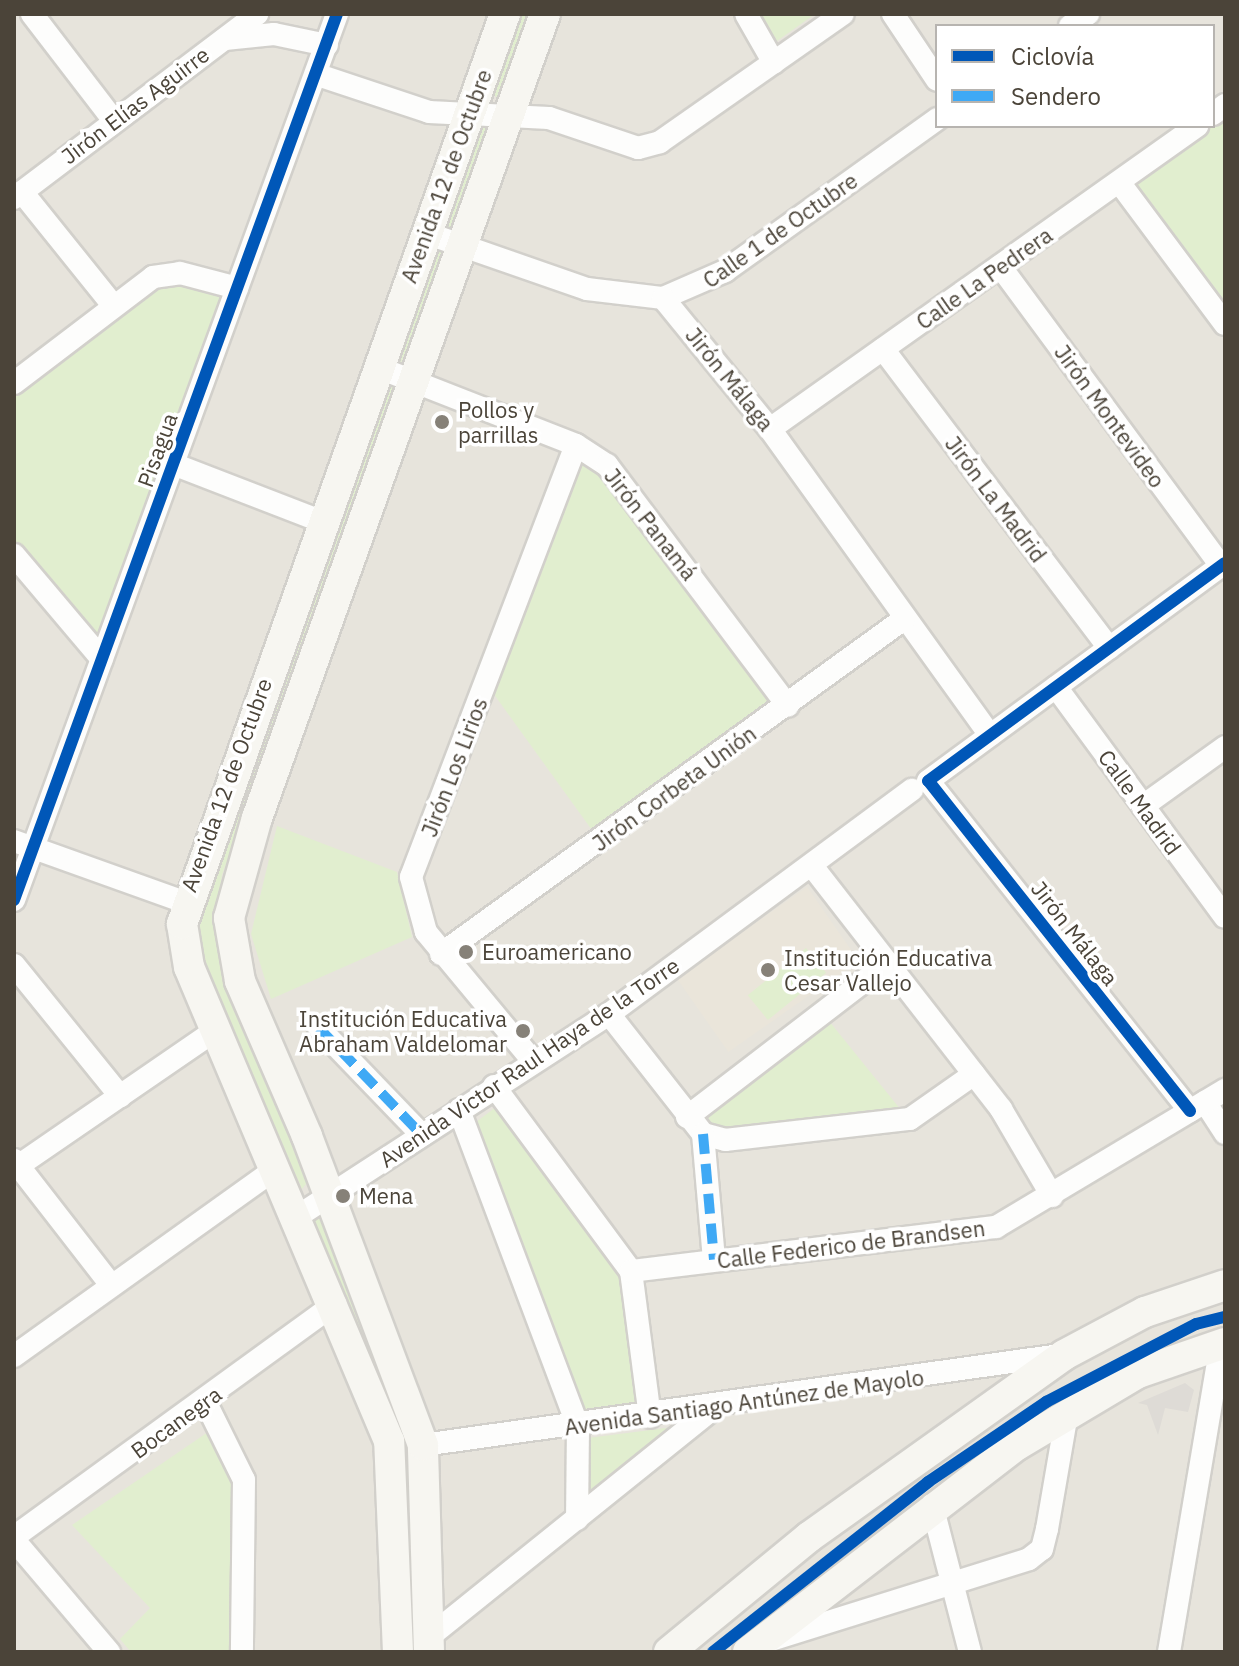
<!DOCTYPE html>
<html>
<head>
<meta charset="utf-8">
<style>
	body { margin:0 }
	#map { position:relative; width:1239px; height:1666px; overflow:hidden; background:#f4f2ee; font-family:"IBM Plex Sans",sans-serif }
	div>[style] { position:absolute }
	[style*='--x'] { left:calc(var(--x)*1px); top:calc(var(--y)*1px); width:calc(var(--w)*1px); rotate:calc(var(--a)*1deg) }
	.residential>* { inset:0; background:#e7e4dc }
	.education>* { inset:0; background:#eae5da; transform-origin:0 0 }
	.green>* { inset:0; background:#e1eecf; transform-origin:0 0 }
	.building>* { inset:0; background:#dedbd6 }
	.roads { filter:drop-shadow(2px 0 #d2d0cb) drop-shadow(-2px 0 #d2d0cb) drop-shadow(0 2px #d2d0cb) drop-shadow(0 -2px #d2d0cb) }
	.street>* { height:22px; margin:-11px; padding:0 11px; transform-origin:11px; border-radius:11px; background:#fdfdfc }
	.secondary>* { height:30px; margin:-15px; padding:0 15px; transform-origin:15px; border-radius:15px; background:#f7f6f1 }
	.quiet>* { height:10px; margin-top:-5px; transform-origin:0; background:repeating-linear-gradient(90deg,#3fa9f5 0 20px,transparent 0 30px) }
	.cycleway>* { height:12px; margin:-6px; padding:0 6px; transform-origin:6px; border-radius:6px; background:#0057b8 }
	.dots>* { width:22px; height:22px; translate:-50% -50%; box-sizing:border-box; border:4px solid #fff; border-radius:50% }
	span { translate:-50% -50%; white-space:nowrap; text-align:center; line-height:1.15; -webkit-text-stroke:7px #fff; paint-order:stroke }
	.street-label { font-size:22px; color:#4b4439 }
	.poi-label { font-size:22px; color:#4b4439 }
	.left { translate:0 -50%; text-align:left }
	.right { translate:-100% -50%; text-align:right }
	.frame { position:absolute; inset:0; border:16px solid #4b4439; pointer-events:none }
	.legend { position:absolute; left:935px; top:24px; width:280px; height:104px; box-sizing:border-box; background:#fff; border:2px solid #b7b4b0; margin:0; padding:10px 14px; list-style:none; font-size:24px; color:#4b4439 }
	.legend li { display:flex; align-items:center; gap:16px; height:40px }
	.legend b { width:40px; border:2px solid #b7b4b0 }
</style>
</head>
<body>
<div id="map">
	<div class="residential">
		<div style="clip-path:polygon(evenodd,14px 14px,1225px 14px,1225px 1652px,14px 1652px,14px 14px,937px 26px,1213px 26px,1213px 126px,937px 126px,937px 26px)"></div>
	</div>
	<div class="education">
		<div style="left:807px;top:887px;width:90px;height:159px;rotate:55deg"></div>
	</div>
	<div class="green">
		<div style="clip-path:polygon(521px 14px,531px 14px,497px 98px,492px 92px)"></div>
		<div style="clip-path:polygon(751px 14px,815px 14px,777px 41px,767px 39px)"></div>
		<div style="clip-path:polygon(1225px 111px,1225px 310px,1127px 182px)"></div>
		<div style="clip-path:polygon(488px 127px,452px 232px,446px 231px,479px 128px)"></div>
		<div style="clip-path:polygon(440px 245px,445px 251px,399px 368px,395px 362px)"></div>
		<div style="clip-path:polygon(179px 279px,218px 288px,225px 302px,102px 633px,92px 637px,14px 544px,14px 393px,154px 284px)"></div>
		<div style="clip-path:polygon(387px 381px,396px 386px,222px 875px,216px 917px,231px 1002px,310px 1179px,302px 1189px,192px 937px)"></div>
		<div style="clip-path:polygon(581px 463px,595px 469px,774px 702px,597px 837px,493px 693px)"></div>
		<div style="clip-path:polygon(277px 826px,397px 872px,412px 937px,271px 999px,251px 934px)"></div>
		<div style="left:806px;top:948px;width:32px;height:75px;rotate:51deg"></div>
		<div style="clip-path:polygon(829px 1021px,901px 1110px,718px 1132px,703px 1117px)"></div>
		<div style="clip-path:polygon(500px 1104px,627px 1279px,644px 1410px,589px 1420px,476px 1122px)"></div>
		<div style="clip-path:polygon(323px 1216px,410px 1435px,420px 1652px,407px 1652px,399px 1438px,314px 1221px)"></div>
		<div style="clip-path:polygon(674px 1427px,588px 1494px,588px 1438px)"></div>
		<div style="clip-path:polygon(208px 1432px,234px 1478px,235px 1652px,131px 1652px,120px 1639px,150px 1608px,72px 1525px)"></div>
	</div>
	<div class="building">
		<div style="clip-path:polygon(1185px 1383px,1194px 1390px,1188px 1412px,1165px 1408px,1158px 1435px,1147px 1405px,1138px 1403px)"></div>
	</div>
	<div class="roads">
		<div class="street">
			<div style="--x:32;--y:14;--w:135;--a:52.5"></div>
			<div style="--x:746;--y:14;--w:56;--a:60.3"></div>
			<div style="--x:893;--y:14;--w:79;--a:56.3"></div>
			<div style="--x:1070;--y:26;--w:22;--a:-34"></div>
			<div style="--x:225;--y:39;--w:49;--a:-5.8"></div>
			<div style="--x:274;--y:34;--w:54;--a:11.7"></div>
			<div style="--x:318;--y:75;--w:117;--a:18.4"></div>
			<div style="--x:429;--y:112;--w:120;--a:2.9"></div>
			<div style="--x:549;--y:118;--w:94;--a:18.6"></div>
			<div style="--x:638;--y:148;--w:23;--a:-15"></div>
			<div style="--x:660;--y:142;--w:223;--a:-35"></div>
			<div style="--x:1213;--y:114;--w:15;--a:-37"></div>
			<div style="--x:1119;--y:182;--w:177;--a:53.3"></div>
			<div style="--x:22;--y:192;--w:145;--a:51.2"></div>
			<div style="--x:14;--y:198;--w:305;--a:-37.1"></div>
			<div style="--x:426;--y:233;--w:170;--a:19.2"></div>
			<div style="--x:587;--y:289;--w:77;--a:6.8"></div>
			<div style="--x:663;--y:298;--w:68;--a:-23.5"></div>
			<div style="--x:725;--y:271;--w:261;--a:-35.6"></div>
			<div style="--x:1000;--y:266;--w:373;--a:53.6"></div>
			<div style="--x:663;--y:298;--w:169;--a:50.8"></div>
			<div style="--x:770;--y:429;--w:377;--a:54.3"></div>
			<div style="--x:883;--y:349;--w:375;--a:52.9"></div>
			<div style="--x:377;--y:367;--w:214;--a:21.4"></div>
			<div style="--x:576;--y:445;--w:37;--a:33"></div>
			<div style="--x:607;--y:465;--w:301;--a:53.1"></div>
			<div style="--x:14;--y:383;--w:175;--a:-37.3"></div>
			<div style="--x:153;--y:277;--w:27;--a:-8"></div>
			<div style="--x:180;--y:273;--w:59;--a:14.7"></div>
			<div style="--x:770;--y:429;--w:524;--a:-35.36"></div>
			<div style="--x:173;--y:464;--w:159;--a:21.1"></div>
			<div style="--x:14;--y:555;--w:136;--a:49.8"></div>
			<div style="--x:1056;--y:687;--w:285;--a:53.7"></div>
			<div style="--x:1143;--y:806;--w:101;--a:-35.7"></div>
			<div style="--x:14;--y:841;--w:181;--a:19.7"></div>
			<div style="--x:812;--y:866;--w:308;--a:52.1"></div>
			<div style="--x:1001;--y:1109;--w:101;--a:59.6"></div>
			<div style="--x:14;--y:900;--w:943;--a:-69.97"></div>
			<div style="--x:441;--y:954;--w:571;--a:-35.89"></div>
			<div style="--x:14;--y:965;--w:169;--a:51"></div>
			<div style="--x:609;--y:1014;--w:152;--a:51.9"></div>
			<div style="--x:703;--y:1134;--w:23;--a:15"></div>
			<div style="--x:725;--y:1140;--w:186;--a:-6.5"></div>
			<div style="--x:910;--y:1119;--w:78;--a:-35.1"></div>
			<div style="--x:319;--y:1028;--w:147;--a:46.1"></div>
			<div style="--x:533;--y:1061;--w:168;--a:-129.7"></div>
			<div style="--x:426;--y:932;--w:57;--a:-105.3"></div>
			<div style="--x:411;--y:877;--w:462;--a:-69.1"></div>
			<div style="--x:494;--y:1086;--w:230;--a:53.5"></div>
			<div style="--x:631;--y:1271;--w:147;--a:82.6"></div>
			<div style="--x:1205;--y:1102;--w:37;--a:57"></div>
			<div style="--x:459;--y:1110;--w:338;--a:69.4"></div>
			<div style="--x:578;--y:1426;--w:93;--a:90.6"></div>
			<div style="--x:1190;--y:1111;--w:421;--a:-128.4"></div>
			<div style="--x:928;--y:781;--w:368;--a:-36.3"></div>
			<div style="--x:687;--y:1117;--w:253;--a:-37.5"></div>
			<div style="--x:703;--y:1134;--w:126;--a:85"></div>
			<div style="--x:14;--y:1160;--w:158;--a:52.2"></div>
			<div style="--x:18;--y:1166;--w:240;--a:-34.5"></div>
			<div style="--x:298;--y:1216;--w:371;--a:-33"></div>
			<div style="--x:609;--y:1014;--w:377;--a:-36.5"></div>
			<div style="--x:631;--y:1271;--w:368;--a:-6.9"></div>
			<div style="--x:996;--y:1227;--w:267;--a:-30.9"></div>
			<div style="--x:14;--y:1356;--w:323;--a:-35.6"></div>
			<div style="--x:205;--y:1401;--w:88;--a:63.7"></div>
			<div style="--x:244;--y:1480;--w:172;--a:90.7"></div>
			<div style="--x:423;--y:1445;--w:643;--a:-8.04"></div>
			<div style="--x:932;--y:1505;--w:152;--a:75.5"></div>
			<div style="--x:14;--y:1537;--w:397;--a:-36"></div>
			<div style="--x:14;--y:1540;--w:147;--a:49.7"></div>
			<div style="--x:429;--y:1637;--w:364;--a:-38.8"></div>
			<div style="--x:774;--y:1639;--w:267;--a:-17.4"></div>
			<div style="--x:1029;--y:1559;--w:16;--a:-38"></div>
			<div style="--x:1042;--y:1549;--w:21;--a:-76"></div>
			<div style="--x:1047;--y:1529;--w:118;--a:-80.2"></div>
			<div style="--x:1169;--y:1652;--w:313;--a:-80.4"></div>
		</div>
		<div class="secondary">
			<div style="--x:398;--y:1652;--w:211;--a:-92.4"></div>
			<div style="--x:389;--y:1441;--w:514;--a:-112.88"></div>
			<div style="--x:189;--y:967;--w:44;--a:-99.2"></div>
			<div style="--x:182;--y:924;--w:966;--a:-70.46"></div>
			<div style="--x:429;--y:1652;--w:207;--a:-91.7"></div>
			<div style="--x:423;--y:1445;--w:330;--a:-110.6"></div>
			<div style="--x:307;--y:1136;--w:169;--a:-113.4"></div>
			<div style="--x:240;--y:981;--w:64;--a:-99.9"></div>
			<div style="--x:229;--y:918;--w:104;--a:-74.4"></div>
			<div style="--x:257;--y:818;--w:854;--a:-70.29"></div>
			<div style="--x:669;--y:1652;--w:181;--a:-39.4"></div>
			<div style="--x:809;--y:1537;--w:313;--a:-35.5"></div>
			<div style="--x:1064;--y:1355;--w:92;--a:-28"></div>
			<div style="--x:1145;--y:1312;--w:84;--a:-18.6"></div>
			<div style="--x:748;--y:1652;--w:339;--a:-37.6"></div>
			<div style="--x:1017;--y:1445;--w:141;--a:-30.8"></div>
			<div style="--x:1138;--y:1373;--w:92;--a:-19"></div>
		</div>
	</div>
	<div class="quiet">
		<div style="--x:319;--y:1028;--w:147;--a:46.1"></div>
		<div style="--x:703;--y:1134;--w:126;--a:85"></div>
	</div>
	<div class="cycleway">
		<div style="--x:14;--y:900;--w:943;--a:-69.97"></div>
		<div style="--x:1190;--y:1111;--w:421;--a:-128.4"></div>
		<div style="--x:928;--y:781;--w:368;--a:-36.3"></div>
		<div style="--x:713;--y:1652;--w:274;--a:-38.3"></div>
		<div style="--x:928;--y:1482;--w:143;--a:-34.1"></div>
		<div style="--x:1046;--y:1402;--w:169;--a:-27.5"></div>
		<div style="--x:1196;--y:1324;--w:30;--a:-14"></div>
	</div>
	<div class="dots">
		<div style="left:442px;top:422px;background:#868178"></div>
		<div style="left:466px;top:952px;background:#868178"></div>
		<div style="left:768px;top:970px;background:#868178"></div>
		<div style="left:523px;top:1031px;background:#868178"></div>
		<div style="left:343px;top:1196px;background:#868178"></div>
	</div>
	<div class="street-label">
		<span style="left:135px;top:105px;rotate:-37deg">Jirón Elías Aguirre</span>
		<span style="left:446px;top:176px;rotate:-70deg">Avenida 12 de Octubre</span>
		<span style="left:780px;top:230px;rotate:-35deg">Calle 1 de Octubre</span>
		<span style="left:984px;top:278px;rotate:-35deg">Calle La Pedrera</span>
		<span style="left:730px;top:379px;rotate:51deg">Jirón Málaga</span>
		<span style="left:1110px;top:416px;rotate:54deg">Jirón Montevideo</span>
		<span style="left:157px;top:450px;rotate:-70deg">Pisagua</span>
		<span style="left:996px;top:499px;rotate:53deg">Jirón La Madrid</span>
		<span style="left:651px;top:524px;rotate:52deg">Jirón Panamá</span>
		<span style="left:454px;top:767px;rotate:-69deg">Jirón Los Lirios</span>
		<span style="left:226px;top:785px;rotate:-70deg">Avenida 12 de Octubre</span>
		<span style="left:674px;top:788px;rotate:-36deg">Jirón Corbeta Unión</span>
		<span style="left:1140px;top:802px;rotate:54deg">Calle Madrid</span>
		<span style="left:1075px;top:933px;rotate:52deg">Jirón Málaga</span>
		<span style="left:529px;top:1062px;rotate:-34deg">Avenida Victor Raul Haya de la Torre</span>
		<span style="left:851px;top:1244px;rotate:-7deg">Calle Federico de Brandsen</span>
		<span style="left:744px;top:1402px;rotate:-8deg">Avenida Santiago Antúnez de Mayolo</span>
		<span style="left:176px;top:1422px;rotate:-36deg">Bocanegra</span>
	</div>
	<div class="poi-label">
		<span class="left" style="left:458px;top:422px">Pollos y<br>parrillas</span>
		<span class="left" style="left:482px;top:952px">Euroamericano</span>
		<span class="left" style="left:784px;top:970px">Institución Educativa<br>Cesar Vallejo</span>
		<span class="right" style="left:507px;top:1031px">Institución Educativa<br>Abraham Valdelomar</span>
		<span class="left" style="left:359px;top:1196px">Mena</span>
	</div>
	<div class="frame"></div>
	<ul class="legend">
	<li><b style="height:10px;background:#0057b8"></b>Ciclovía</li>
	<li><b style="height:10px;background:#3fa9f5"></b>Sendero</li>
	</ul>
</div>
</body>
</html>
